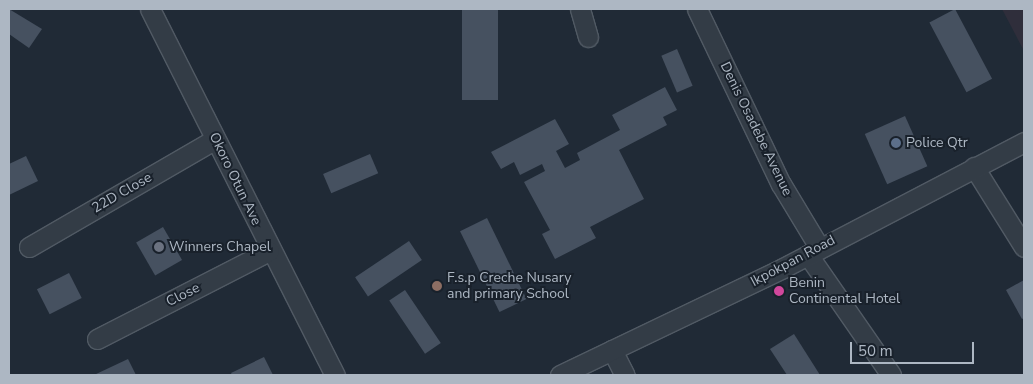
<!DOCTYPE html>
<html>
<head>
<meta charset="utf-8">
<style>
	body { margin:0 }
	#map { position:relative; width:1033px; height:384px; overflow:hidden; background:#202a36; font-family:"Nunito Sans",sans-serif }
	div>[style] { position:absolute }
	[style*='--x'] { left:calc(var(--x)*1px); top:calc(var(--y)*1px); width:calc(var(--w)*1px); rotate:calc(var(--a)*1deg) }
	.medical>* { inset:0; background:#2f2e3b }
	.building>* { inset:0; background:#465160; transform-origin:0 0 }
	.roads { filter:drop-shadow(1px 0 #515a64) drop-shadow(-1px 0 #515a64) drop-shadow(0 1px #515a64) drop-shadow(0 -1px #515a64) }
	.minor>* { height:19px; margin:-9.5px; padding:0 9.5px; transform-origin:9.5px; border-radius:9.5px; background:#333c46 }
	.dots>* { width:14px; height:14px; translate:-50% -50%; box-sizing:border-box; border:2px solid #19212b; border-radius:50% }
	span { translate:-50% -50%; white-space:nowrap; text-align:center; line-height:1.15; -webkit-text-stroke:4px #19212b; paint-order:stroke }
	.street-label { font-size:14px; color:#adb7c3 }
	.poi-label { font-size:14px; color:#adb7c3 }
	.left { translate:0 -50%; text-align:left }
	.frame { position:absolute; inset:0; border:10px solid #adb7c3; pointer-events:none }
	.scale { position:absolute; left:850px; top:342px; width:124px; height:22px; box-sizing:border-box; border:2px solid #adb7c3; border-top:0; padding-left:6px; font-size:15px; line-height:18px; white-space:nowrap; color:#adb7c3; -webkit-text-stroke:4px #19212b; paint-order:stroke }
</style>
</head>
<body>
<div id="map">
	<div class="medical">
		<div style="clip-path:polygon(1002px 9px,1024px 9px,1024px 51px)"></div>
	</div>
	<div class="building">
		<div style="clip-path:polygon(9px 9px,42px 29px,29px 48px,9px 34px)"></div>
		<div style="left:462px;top:9px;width:36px;height:91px"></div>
		<div style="left:955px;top:9px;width:79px;height:29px;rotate:62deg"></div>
		<div style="left:677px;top:49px;width:40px;height:17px;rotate:67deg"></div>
		<div style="clip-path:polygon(665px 87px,677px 110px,663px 117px,667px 125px,619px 150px,644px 199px,590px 227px,596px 238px,555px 259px,542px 234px,550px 230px,524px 182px,545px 171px,542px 164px,520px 175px,514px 162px,501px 169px,491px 152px,555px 119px,569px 144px,556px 151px,565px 168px,580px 160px,577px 153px,620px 130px,612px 115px)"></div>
		<div style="left:905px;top:116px;width:55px;height:44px;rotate:66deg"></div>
		<div style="left:370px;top:154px;width:21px;height:51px;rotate:67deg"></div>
		<div style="clip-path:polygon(26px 156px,38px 181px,9px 195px,9px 164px)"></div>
		<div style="left:487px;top:218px;width:90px;height:30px;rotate:64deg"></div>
		<div style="left:163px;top:227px;width:38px;height:31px;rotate:60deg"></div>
		<div style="left:409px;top:241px;width:23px;height:65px;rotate:56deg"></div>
		<div style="left:69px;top:273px;width:28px;height:36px;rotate:63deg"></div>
		<div style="clip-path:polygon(1024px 280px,1024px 318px,1022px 319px,1006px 290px)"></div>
		<div style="left:405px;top:290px;width:64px;height:19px;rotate:56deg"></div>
		<div style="clip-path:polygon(794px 334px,820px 375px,787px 375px,770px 349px)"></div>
		<div style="clip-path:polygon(264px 357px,273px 375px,232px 375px,231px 373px)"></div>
		<div style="clip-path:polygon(128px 359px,136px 375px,94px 375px)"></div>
	</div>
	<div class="roads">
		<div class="minor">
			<div style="--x:150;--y:9;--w:410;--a:63.2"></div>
			<div style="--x:580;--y:9;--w:29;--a:74"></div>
			<div style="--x:697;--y:9;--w:194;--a:64.4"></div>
			<div style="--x:781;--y:184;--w:74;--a:58.9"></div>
			<div style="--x:974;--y:167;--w:94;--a:58"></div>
			<div style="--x:29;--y:247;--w:215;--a:-30.1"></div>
			<div style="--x:808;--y:255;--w:146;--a:55.3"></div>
			<div style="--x:97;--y:339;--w:193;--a:-27.1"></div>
			<div style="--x:612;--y:350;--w:28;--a:63"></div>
			<div style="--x:560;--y:375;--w:247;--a:-25.6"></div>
			<div style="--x:783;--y:268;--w:272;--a:-27.6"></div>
		</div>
	</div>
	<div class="dots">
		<div style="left:896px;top:143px;background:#5c6f8a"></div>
		<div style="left:159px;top:247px;background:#6b7280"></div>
		<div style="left:437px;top:286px;background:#8d6e63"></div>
		<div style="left:779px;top:291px;background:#d1479c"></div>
	</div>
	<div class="street-label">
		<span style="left:756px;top:129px;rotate:64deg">Denis Osadebe Avenue</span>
		<span style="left:235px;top:179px;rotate:64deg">Okoro Otun Ave</span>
		<span style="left:122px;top:193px;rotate:-30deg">22D Close</span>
		<span style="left:793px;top:261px;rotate:-28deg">Ikpokpan Road</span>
		<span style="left:183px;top:295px;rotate:-27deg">Close</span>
	</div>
	<div class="poi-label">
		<span class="left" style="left:906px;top:143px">Police Qtr</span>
		<span class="left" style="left:169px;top:247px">Winners Chapel</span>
		<span class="left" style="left:447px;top:286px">F.s.p Creche Nusary<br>and primary School</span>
		<span class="left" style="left:789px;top:291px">Benin<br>Continental Hotel</span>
	</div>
	<div class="frame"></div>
	<div class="scale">50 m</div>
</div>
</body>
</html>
